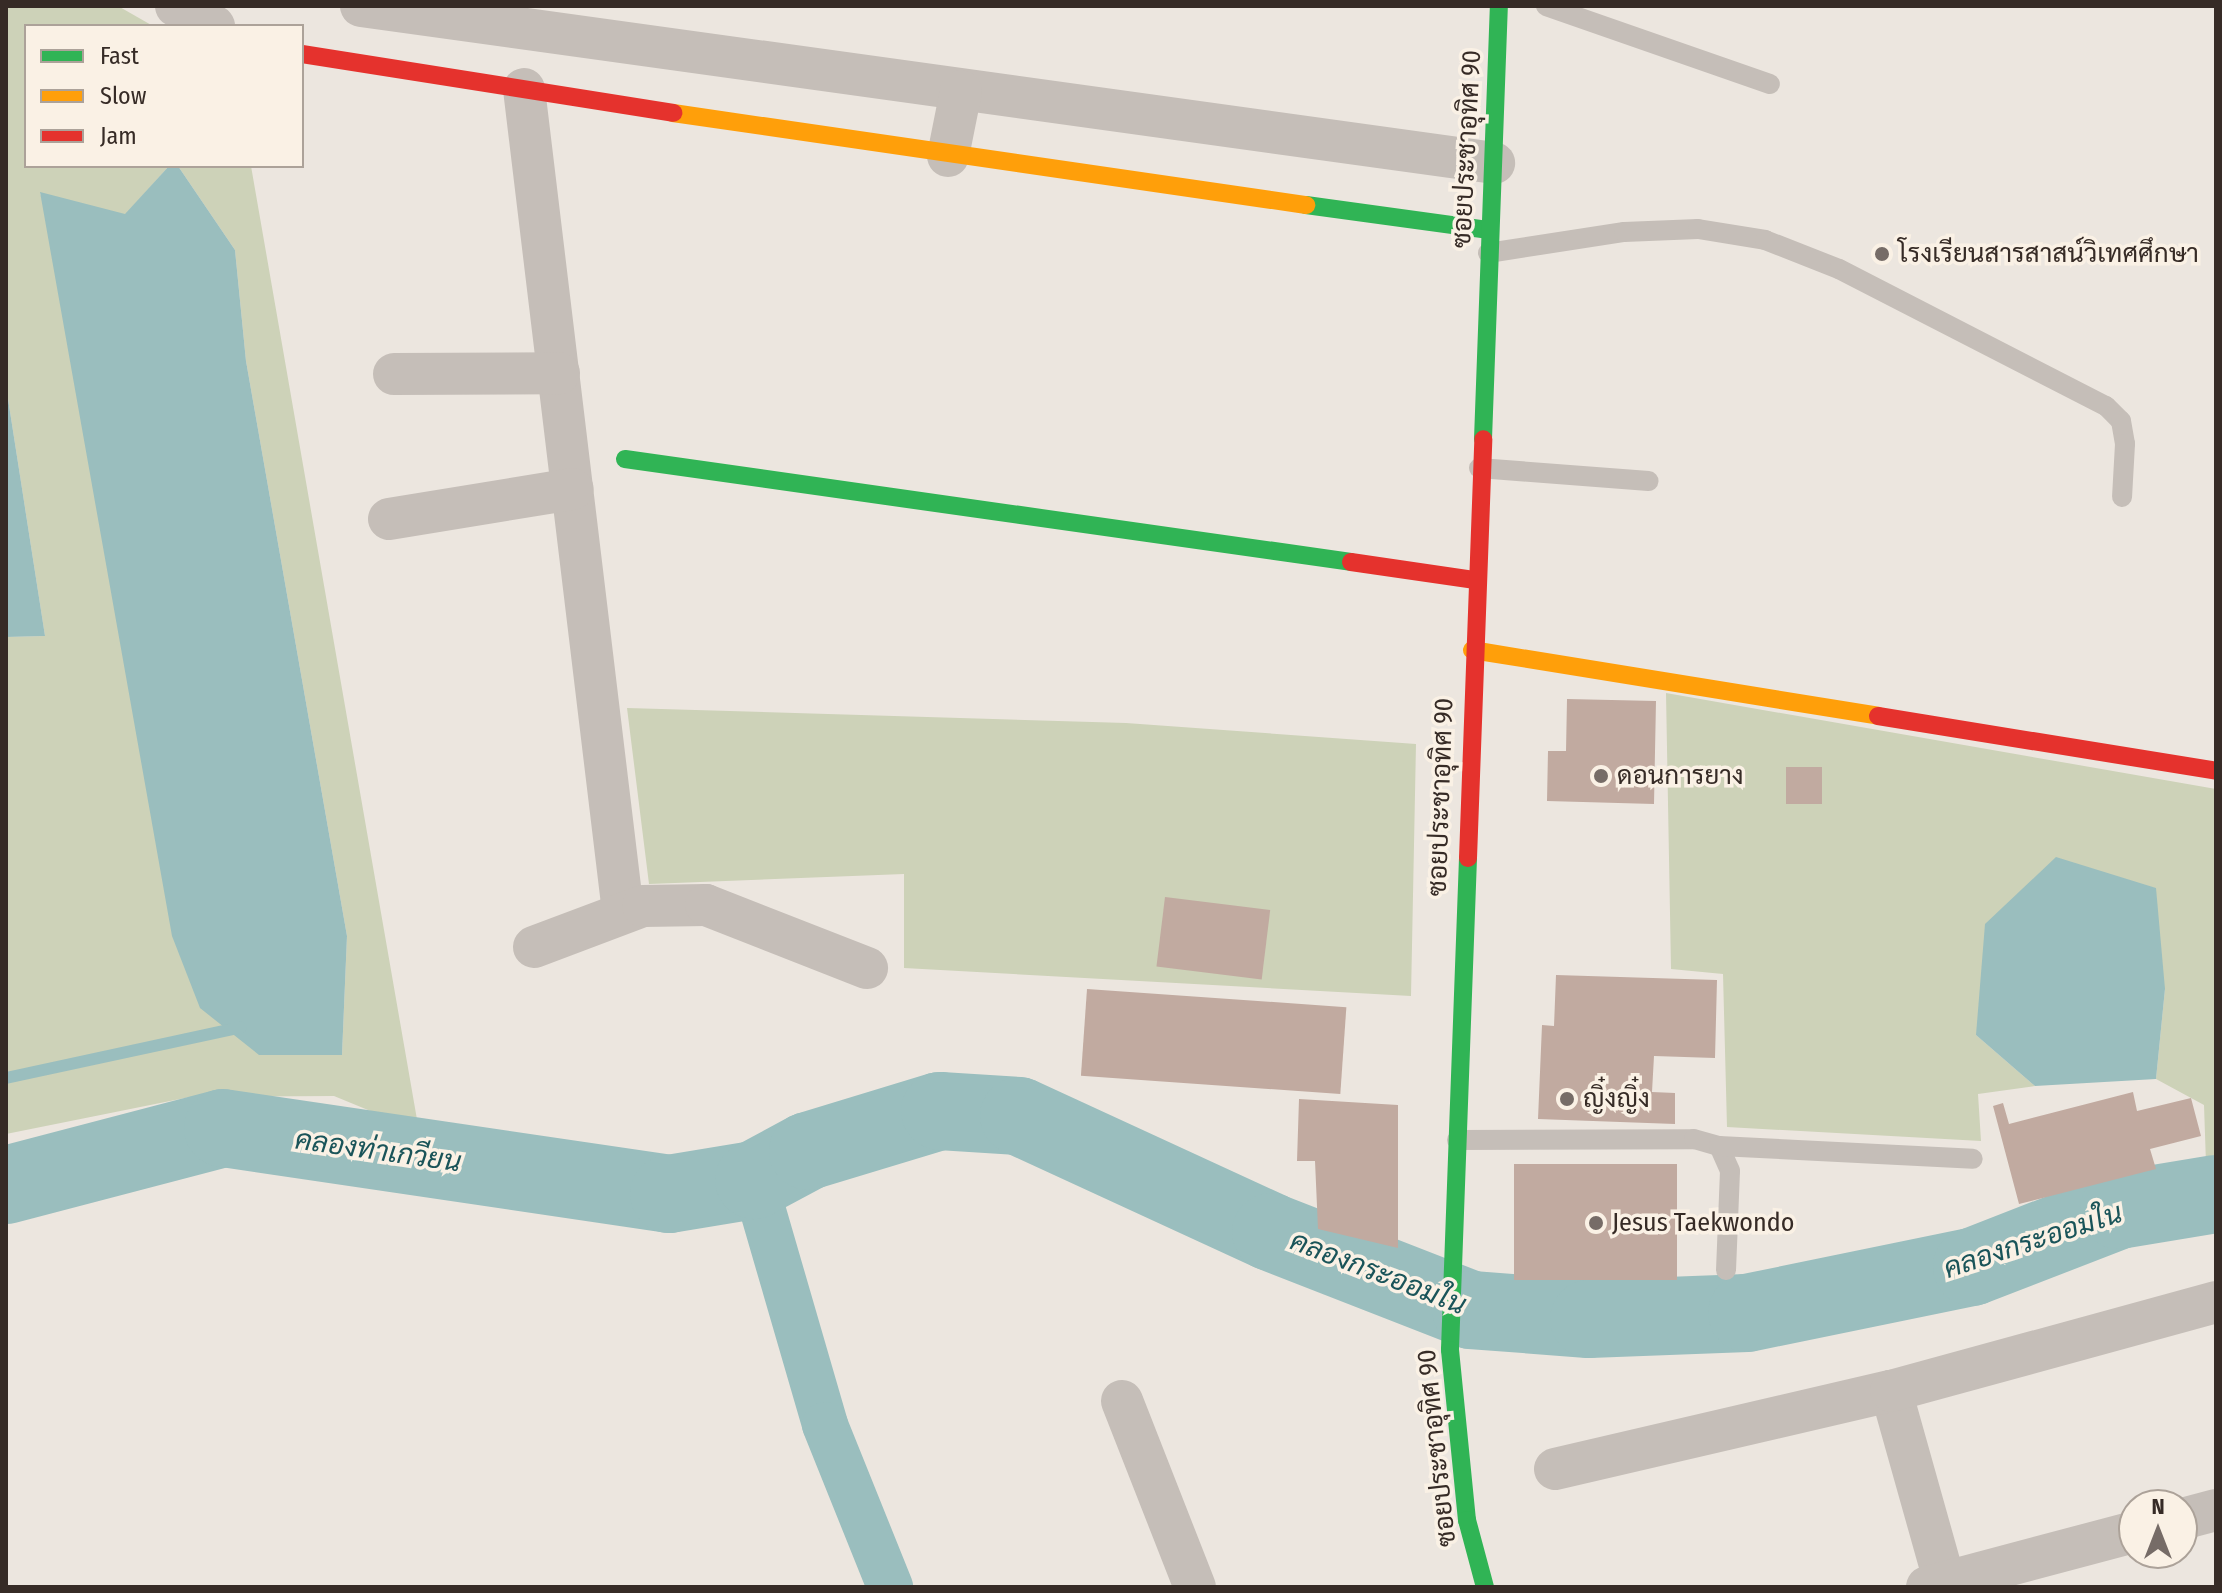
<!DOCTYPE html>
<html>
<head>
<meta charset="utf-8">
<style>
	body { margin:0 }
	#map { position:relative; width:2222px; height:1593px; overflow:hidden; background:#ece6df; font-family:"Fira Sans Condensed",Sarabun,sans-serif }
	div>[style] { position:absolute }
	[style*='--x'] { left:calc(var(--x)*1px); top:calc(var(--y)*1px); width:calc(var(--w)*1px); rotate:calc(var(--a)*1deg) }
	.green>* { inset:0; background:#cdd2b8 }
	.water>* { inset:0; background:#9abebe }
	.stream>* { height:12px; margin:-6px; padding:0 6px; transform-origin:6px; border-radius:6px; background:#9abebe }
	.canal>* { height:46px; margin:-23px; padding:0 23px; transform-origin:23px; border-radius:23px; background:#9abebe }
	.river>* { height:78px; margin:-39px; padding:0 39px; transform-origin:39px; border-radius:39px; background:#9abebe }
	.building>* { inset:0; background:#c1aaa0; transform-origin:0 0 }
	.lane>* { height:20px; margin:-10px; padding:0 10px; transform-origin:10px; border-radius:10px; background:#c5beb8 }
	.street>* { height:42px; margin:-21px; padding:0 21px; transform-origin:21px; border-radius:21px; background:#c5beb8 }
	.fast>* { height:18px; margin:-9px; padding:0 9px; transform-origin:9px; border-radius:9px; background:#30b455 }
	.slow>* { height:18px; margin:-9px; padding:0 9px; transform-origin:9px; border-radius:9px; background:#ff9f0a }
	.jam>* { height:18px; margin:-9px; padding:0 9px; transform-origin:9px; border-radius:9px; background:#e5322d }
	.dots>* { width:22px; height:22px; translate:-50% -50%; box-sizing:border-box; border:4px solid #faf1e5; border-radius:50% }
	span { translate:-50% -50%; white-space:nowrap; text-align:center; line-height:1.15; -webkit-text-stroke:7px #faf1e5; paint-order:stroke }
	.street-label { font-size:26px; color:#362b26 }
	.poi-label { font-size:26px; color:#362b26 }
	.left { translate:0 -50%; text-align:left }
	.water-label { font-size:28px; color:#1a5459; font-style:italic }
	.frame { position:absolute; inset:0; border:8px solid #362b26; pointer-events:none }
	.legend { position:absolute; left:24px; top:24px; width:280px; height:144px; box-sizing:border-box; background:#faf1e5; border:2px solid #aca299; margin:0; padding:10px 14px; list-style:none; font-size:24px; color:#362b26 }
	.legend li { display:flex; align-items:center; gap:16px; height:40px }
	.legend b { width:40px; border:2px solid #aca299 }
	.north { position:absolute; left:2118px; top:1489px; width:80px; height:80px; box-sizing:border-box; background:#faf1e5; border:2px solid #aca299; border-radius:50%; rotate:0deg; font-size:22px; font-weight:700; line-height:32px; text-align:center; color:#362b26 }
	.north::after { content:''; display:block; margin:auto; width:28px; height:36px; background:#766c67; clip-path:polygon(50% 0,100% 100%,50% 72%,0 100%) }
</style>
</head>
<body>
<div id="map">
	<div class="green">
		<div style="clip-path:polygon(6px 6px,118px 6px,153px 26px,26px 26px,26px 166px,169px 166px,125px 215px,40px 193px,342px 1055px,347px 936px,246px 361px,235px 250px,178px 166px,251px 166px,419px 1131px,334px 1096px,190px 1097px,6px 1134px,6px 637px,45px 636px,6px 386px)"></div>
		<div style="clip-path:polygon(1666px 693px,2216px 789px,2216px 1169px,2206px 1164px,2204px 1105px,2156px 1079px,2165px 989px,1976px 1035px,2035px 1086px,1978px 1094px,1981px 1141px,1727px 1127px,1723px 974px,1671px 969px)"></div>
		<div style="clip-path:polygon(627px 708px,1126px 723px,1416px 744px,1411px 996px,904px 968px,904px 874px,649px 884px)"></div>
	</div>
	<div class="water">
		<div style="clip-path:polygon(169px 166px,178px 166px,235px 250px,246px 361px,347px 936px,342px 1055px,259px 1055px,200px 1008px,172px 936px,40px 192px,125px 214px)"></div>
		<div style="clip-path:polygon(6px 386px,45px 636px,6px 637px)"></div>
		<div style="clip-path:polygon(2056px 857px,2156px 888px,2165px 989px,2156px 1079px,2035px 1086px,1976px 1035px,1985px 924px)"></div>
	</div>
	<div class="stream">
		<div style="--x:6;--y:1078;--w:240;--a:-12.2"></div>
	</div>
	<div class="canal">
		<div style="--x:754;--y:1180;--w:255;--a:73.8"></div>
		<div style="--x:825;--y:1425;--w:175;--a:68.1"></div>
	</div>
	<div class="river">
		<div style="--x:6;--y:1185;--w:224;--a:-14.7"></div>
		<div style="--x:223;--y:1128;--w:451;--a:8.4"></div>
		<div style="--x:669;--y:1194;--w:86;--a:-9.4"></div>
		<div style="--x:754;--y:1180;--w:61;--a:-28.2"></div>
		<div style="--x:808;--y:1151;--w:138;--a:-16.9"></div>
		<div style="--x:940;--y:1111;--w:79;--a:3.6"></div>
		<div style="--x:1019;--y:1116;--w:277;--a:24.7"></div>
		<div style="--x:1271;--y:1232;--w:215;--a:21.3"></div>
		<div style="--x:1471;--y:1310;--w:118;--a:4.4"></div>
		<div style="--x:1589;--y:1319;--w:158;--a:-2.2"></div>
		<div style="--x:1747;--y:1313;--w:230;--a:-11.6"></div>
		<div style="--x:1972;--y:1267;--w:158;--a:-21.2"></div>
		<div style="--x:2119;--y:1210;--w:98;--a:-9.4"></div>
	</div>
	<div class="building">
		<div style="clip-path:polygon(1567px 699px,1656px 701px,1654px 804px,1547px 801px,1548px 751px,1566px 751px)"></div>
		<div style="left:1786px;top:767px;width:36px;height:37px"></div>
		<div style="left:1165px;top:897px;width:106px;height:70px;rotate:7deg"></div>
		<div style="clip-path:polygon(1556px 975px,1717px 980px,1715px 1058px,1654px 1056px,1652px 1092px,1675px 1093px,1675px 1124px,1538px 1119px,1542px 1025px,1554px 1026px)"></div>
		<div style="left:1087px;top:989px;width:260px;height:87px;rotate:4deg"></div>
		<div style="clip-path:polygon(2133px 1092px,2137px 1111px,2191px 1098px,2201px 1136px,2150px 1149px,2156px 1169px,2019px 1204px,1993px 1106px,2003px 1103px,2009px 1124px)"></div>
		<div style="clip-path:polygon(1299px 1099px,1398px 1105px,1398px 1248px,1318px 1229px,1315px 1161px,1297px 1161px)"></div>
		<div style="left:1677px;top:1164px;width:116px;height:163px;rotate:90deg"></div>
	</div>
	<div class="lane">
		<div style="--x:1546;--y:6;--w:237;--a:19.2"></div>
		<div style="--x:1488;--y:253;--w:138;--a:-8.8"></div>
		<div style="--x:1624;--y:232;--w:74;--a:-2.3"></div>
		<div style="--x:1698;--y:229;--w:68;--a:9.3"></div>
		<div style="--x:1765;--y:240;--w:79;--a:21.4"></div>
		<div style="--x:1839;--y:269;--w:300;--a:27.2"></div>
		<div style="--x:2106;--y:406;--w:21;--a:45"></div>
		<div style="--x:2121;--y:421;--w:23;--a:80"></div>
		<div style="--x:2125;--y:444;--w:53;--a:93.2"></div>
		<div style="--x:1479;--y:468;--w:170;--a:4.4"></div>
		<div style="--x:1457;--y:1140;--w:237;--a:-0.2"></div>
		<div style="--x:1694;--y:1139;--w:26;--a:16"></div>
		<div style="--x:1719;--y:1146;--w:27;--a:66"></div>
		<div style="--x:1730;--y:1171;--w:99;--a:92.3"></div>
		<div style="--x:1719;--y:1146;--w:254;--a:2.9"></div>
	</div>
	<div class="street">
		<div style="--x:176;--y:6;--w:43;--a:27.8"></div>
		<div style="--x:361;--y:6;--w:1144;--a:7.89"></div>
		<div style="--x:524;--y:89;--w:829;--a:83.14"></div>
		<div style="--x:948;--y:156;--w:66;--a:-78.7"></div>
		<div style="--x:394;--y:374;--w:165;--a:-0.3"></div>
		<div style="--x:389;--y:519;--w:186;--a:-9.3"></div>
		<div style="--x:534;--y:947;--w:116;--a:-20.6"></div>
		<div style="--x:643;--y:906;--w:63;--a:-0.9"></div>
		<div style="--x:706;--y:905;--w:173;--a:21.4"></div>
		<div style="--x:1891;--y:1391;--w:204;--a:74.3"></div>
		<div style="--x:1122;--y:1401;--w:200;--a:68.6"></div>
		<div style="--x:1555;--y:1469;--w:345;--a:-13.1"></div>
		<div style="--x:1891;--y:1391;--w:337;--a:-15.3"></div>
		<div style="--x:2182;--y:1519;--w:35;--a:-15"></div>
		<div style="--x:1927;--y:1587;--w:214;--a:-14.9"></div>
	</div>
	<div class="fast">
		<div style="--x:1306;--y:205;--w:185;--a:7.8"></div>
		<div style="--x:1483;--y:439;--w:433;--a:-87.9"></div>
		<div style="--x:625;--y:459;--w:733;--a:8.07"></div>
		<div style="--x:1468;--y:858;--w:492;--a:92.1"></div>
		<div style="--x:1450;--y:1350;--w:171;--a:84.3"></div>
		<div style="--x:1467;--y:1520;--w:69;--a:75"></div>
	</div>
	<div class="slow">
		<div style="--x:673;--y:113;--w:640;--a:8.27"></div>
		<div style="--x:1472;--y:650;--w:411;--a:9.2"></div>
	</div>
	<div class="jam">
		<div style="--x:302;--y:54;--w:376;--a:9"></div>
		<div style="--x:1351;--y:562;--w:124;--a:8.3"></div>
		<div style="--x:1878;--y:716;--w:342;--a:9.2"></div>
		<div style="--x:1468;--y:858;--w:419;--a:-87.9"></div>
	</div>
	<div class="dots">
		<div style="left:1882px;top:254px;background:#766c67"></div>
		<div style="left:1601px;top:776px;background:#766c67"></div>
		<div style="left:1567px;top:1099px;background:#766c67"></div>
		<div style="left:1596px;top:1223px;background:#766c67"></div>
	</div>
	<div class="street-label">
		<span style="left:1467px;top:149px;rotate:-87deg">ซอยประชาอุทิศ 90</span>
		<span style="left:1441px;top:797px;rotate:-88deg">ซอยประชาอุทิศ 90</span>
		<span style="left:1437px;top:1448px;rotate:-96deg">ซอยประชาอุทิศ 90</span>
	</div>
	<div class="poi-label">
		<span class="left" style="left:1898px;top:254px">โรงเรียนสารสาสน์วิเทศศึกษา</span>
		<span class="left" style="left:1617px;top:776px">ดอนการยาง</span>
		<span class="left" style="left:1583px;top:1099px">ญิ๋งญิ๋ง</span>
		<span class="left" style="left:1612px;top:1223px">Jesus Taekwondo</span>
	</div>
	<div class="water-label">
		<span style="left:378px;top:1151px;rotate:8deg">คลองท่าเกวียน</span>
		<span style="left:2033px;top:1241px;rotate:-18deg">คลองกระออมใน</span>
		<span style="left:1378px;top:1273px;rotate:21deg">คลองกระออมใน</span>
	</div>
	<div class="frame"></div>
	<ul class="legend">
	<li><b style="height:10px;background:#30b455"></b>Fast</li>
	<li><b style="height:10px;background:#ff9f0a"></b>Slow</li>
	<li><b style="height:10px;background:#e5322d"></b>Jam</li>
	</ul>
	<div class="north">N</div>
</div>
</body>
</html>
